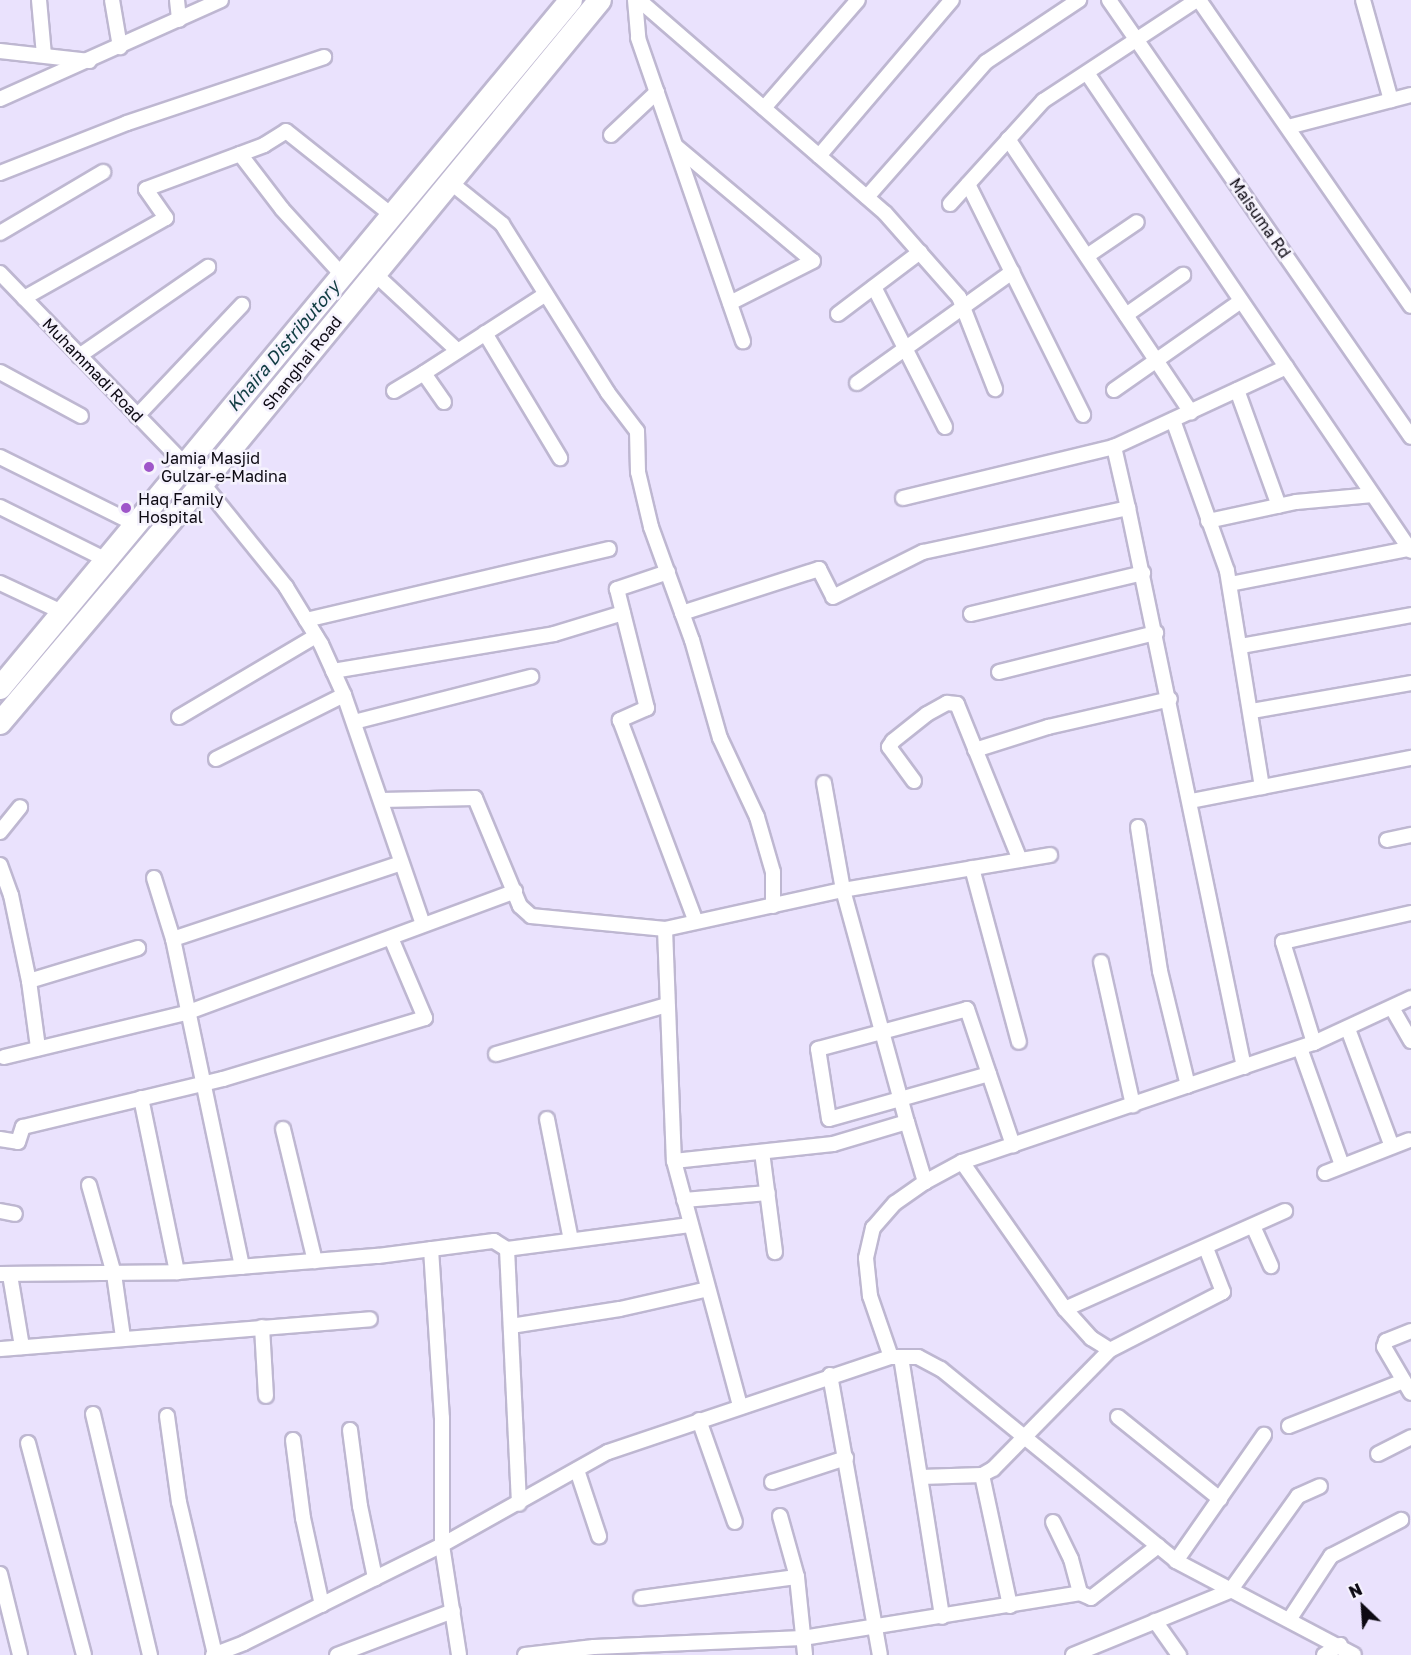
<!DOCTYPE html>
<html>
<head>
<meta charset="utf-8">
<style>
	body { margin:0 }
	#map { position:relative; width:1411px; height:1655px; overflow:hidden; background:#eae2fd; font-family:"Golos Text",sans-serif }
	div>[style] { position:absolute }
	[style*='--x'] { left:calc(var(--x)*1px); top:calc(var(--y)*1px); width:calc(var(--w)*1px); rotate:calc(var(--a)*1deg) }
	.stream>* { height:4px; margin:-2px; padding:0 2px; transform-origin:2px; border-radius:2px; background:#56b4c1 }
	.roads { filter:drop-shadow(2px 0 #beb7d1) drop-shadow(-2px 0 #beb7d1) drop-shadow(0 2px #beb7d1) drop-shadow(0 -2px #beb7d1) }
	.minor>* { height:14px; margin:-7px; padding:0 7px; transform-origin:7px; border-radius:7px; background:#fff }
	.primary>* { height:22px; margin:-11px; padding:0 11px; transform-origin:11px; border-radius:11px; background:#fff }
	.dots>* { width:16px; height:16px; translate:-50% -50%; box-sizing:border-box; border:3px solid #f5f2fd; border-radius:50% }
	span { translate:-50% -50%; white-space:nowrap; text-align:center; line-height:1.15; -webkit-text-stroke:5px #f5f2fd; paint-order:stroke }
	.street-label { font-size:16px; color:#0d0a13 }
	.poi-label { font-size:16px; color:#0d0a13 }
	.left { translate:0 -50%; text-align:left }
	.water-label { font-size:18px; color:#113d43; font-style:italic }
	.north { position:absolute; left:1333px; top:1577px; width:60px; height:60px; -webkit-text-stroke:4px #f5f2fd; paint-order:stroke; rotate:335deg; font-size:16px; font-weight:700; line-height:24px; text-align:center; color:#0d0a13 }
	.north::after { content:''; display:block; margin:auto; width:21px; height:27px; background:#0d0a13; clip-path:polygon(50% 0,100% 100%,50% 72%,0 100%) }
</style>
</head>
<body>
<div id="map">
	<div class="stream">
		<div style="--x:197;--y:472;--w:56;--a:-50.1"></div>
		<div style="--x:149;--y:529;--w:68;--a:-49.8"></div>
	</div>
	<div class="roads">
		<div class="minor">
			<div style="--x:39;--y:0;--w:55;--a:84.8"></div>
			<div style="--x:112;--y:0;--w:48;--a:80.3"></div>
			<div style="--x:177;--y:0;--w:20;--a:84"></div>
			<div style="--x:635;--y:0;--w:38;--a:85"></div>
			<div style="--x:638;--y:38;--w:321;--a:70.9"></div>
			<div style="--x:639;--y:0;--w:325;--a:40.9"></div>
			<div style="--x:885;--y:213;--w:112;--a:48.6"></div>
			<div style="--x:959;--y:297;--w:99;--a:68.6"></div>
			<div style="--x:1109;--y:0;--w:531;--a:55.35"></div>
			<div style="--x:1199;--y:0;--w:372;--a:55.3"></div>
			<div style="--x:1363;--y:0;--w:104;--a:74.4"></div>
			<div style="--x:0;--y:51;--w:90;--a:6.4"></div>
			<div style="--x:1087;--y:73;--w:577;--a:55.87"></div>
			<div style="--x:0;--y:99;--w:242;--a:-24.1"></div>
			<div style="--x:764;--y:108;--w:143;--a:-49"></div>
			<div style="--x:1288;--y:127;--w:127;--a:-14.6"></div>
			<div style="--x:611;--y:135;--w:63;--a:-43.1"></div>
			<div style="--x:1008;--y:139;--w:329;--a:56.2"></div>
			<div style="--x:677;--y:147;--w:177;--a:40"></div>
			<div style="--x:813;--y:261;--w:93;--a:153.2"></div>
			<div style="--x:240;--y:154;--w:69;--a:52.6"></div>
			<div style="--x:282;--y:209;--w:92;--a:47.6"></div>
			<div style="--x:819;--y:156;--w:205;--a:-49.6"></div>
			<div style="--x:0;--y:173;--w:136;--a:-21.5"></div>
			<div style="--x:127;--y:123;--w:208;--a:-18.5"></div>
			<div style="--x:450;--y:182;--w:67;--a:38.9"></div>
			<div style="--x:502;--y:224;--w:199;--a:57.9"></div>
			<div style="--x:608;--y:393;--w:48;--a:52.7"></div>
			<div style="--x:637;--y:431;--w:41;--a:88.6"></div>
			<div style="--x:638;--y:472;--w:57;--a:76.7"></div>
			<div style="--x:651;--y:527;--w:120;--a:70.1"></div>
			<div style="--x:692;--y:640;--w:102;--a:74.1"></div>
			<div style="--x:720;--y:738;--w:87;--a:64.9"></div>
			<div style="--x:757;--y:817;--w:57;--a:73.8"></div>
			<div style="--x:773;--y:872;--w:34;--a:90"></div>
			<div style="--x:968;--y:184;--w:258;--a:63.5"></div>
			<div style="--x:867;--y:197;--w:180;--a:-48.6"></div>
			<div style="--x:986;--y:62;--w:112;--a:-33.7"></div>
			<div style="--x:950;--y:204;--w:139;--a:-47.9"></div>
			<div style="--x:1043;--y:101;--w:184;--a:-33.3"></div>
			<div style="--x:0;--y:233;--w:120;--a:-30.6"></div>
			<div style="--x:1087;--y:256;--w:60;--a:-34.2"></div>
			<div style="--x:0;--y:273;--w:286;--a:46"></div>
			<div style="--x:199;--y:479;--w:139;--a:51.1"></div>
			<div style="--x:286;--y:587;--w:67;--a:58.4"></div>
			<div style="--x:321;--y:644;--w:56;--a:65.7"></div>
			<div style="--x:344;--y:695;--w:240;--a:71"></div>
			<div style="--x:375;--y:274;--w:113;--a:42.9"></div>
			<div style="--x:874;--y:287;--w:157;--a:63.1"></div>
			<div style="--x:24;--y:298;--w:163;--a:-29.4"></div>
			<div style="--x:166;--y:218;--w:35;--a:-125"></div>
			<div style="--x:146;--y:189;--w:126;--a:-20.4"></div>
			<div style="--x:264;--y:145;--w:26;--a:-32"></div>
			<div style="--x:286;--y:131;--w:137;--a:38.5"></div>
			<div style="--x:838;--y:314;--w:103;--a:-37.1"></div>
			<div style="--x:1126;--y:315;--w:70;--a:-35.1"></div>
			<div style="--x:485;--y:333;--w:146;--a:59"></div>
			<div style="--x:79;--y:356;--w:157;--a:-34.6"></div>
			<div style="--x:0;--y:372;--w:92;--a:28.5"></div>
			<div style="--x:857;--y:383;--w:191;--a:-35.6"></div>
			<div style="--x:1114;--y:390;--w:155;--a:-35"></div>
			<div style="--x:1237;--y:390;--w:123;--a:70.1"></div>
			<div style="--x:394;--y:391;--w:35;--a:-31"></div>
			<div style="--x:444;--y:402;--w:35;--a:-125"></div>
			<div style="--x:424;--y:373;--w:145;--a:-32.9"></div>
			<div style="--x:137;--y:416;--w:153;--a:-46.6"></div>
			<div style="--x:1173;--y:420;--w:160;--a:70.3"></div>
			<div style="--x:1227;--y:571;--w:219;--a:80.8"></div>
			<div style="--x:0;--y:457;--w:153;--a:26.4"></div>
			<div style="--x:903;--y:498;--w:217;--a:-13.6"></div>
			<div style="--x:1114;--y:447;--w:190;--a:-24.9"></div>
			<div style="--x:0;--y:507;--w:119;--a:26.4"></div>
			<div style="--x:1128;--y:508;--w:571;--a:78.28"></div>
			<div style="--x:1208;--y:521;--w:90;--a:-12.2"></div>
			<div style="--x:1296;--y:502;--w:77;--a:-5.2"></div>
			<div style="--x:668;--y:572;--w:54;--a:161.6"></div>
			<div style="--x:617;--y:589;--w:123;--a:75.9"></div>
			<div style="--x:647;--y:708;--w:30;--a:156"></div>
			<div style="--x:620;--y:720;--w:214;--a:69.4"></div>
			<div style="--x:0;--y:583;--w:68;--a:25.1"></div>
			<div style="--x:1230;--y:584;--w:182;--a:-11.1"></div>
			<div style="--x:682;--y:613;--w:144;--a:-17.8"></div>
			<div style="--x:819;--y:569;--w:31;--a:63"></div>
			<div style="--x:833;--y:597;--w:101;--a:-26.6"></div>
			<div style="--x:923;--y:552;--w:210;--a:-12.1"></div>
			<div style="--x:1128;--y:508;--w:63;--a:-102.9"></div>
			<div style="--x:971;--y:614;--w:177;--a:-13.4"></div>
			<div style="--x:306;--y:620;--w:311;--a:-13.2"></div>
			<div style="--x:1241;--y:646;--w:173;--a:-10.3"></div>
			<div style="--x:333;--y:671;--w:224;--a:-9.5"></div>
			<div style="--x:554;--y:634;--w:72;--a:-16.9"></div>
			<div style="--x:999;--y:672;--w:162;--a:-14"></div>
			<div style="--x:1252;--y:711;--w:161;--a:-10"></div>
			<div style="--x:179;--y:717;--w:159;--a:-30.6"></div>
			<div style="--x:354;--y:722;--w:183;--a:-14.3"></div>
			<div style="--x:975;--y:750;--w:77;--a:-17.5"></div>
			<div style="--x:1048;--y:727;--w:125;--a:-12.9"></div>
			<div style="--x:216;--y:759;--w:143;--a:-26.6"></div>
			<div style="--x:914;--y:781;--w:42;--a:-126.3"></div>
			<div style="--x:889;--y:747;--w:7;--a:-56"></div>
			<div style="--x:893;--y:741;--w:43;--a:-38.5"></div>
			<div style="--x:927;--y:714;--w:23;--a:-29"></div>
			<div style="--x:947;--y:703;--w:10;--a:6"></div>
			<div style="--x:957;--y:704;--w:168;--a:68"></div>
			<div style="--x:824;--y:783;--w:109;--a:79.9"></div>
			<div style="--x:843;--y:890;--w:241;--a:74.6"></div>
			<div style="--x:381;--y:800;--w:94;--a:-1.2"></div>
			<div style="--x:475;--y:798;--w:117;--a:67.4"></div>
			<div style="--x:520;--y:906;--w:15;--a:42"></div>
			<div style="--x:531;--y:916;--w:135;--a:5.5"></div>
			<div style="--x:665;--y:929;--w:182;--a:-12.4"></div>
			<div style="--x:843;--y:890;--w:210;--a:-9.6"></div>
			<div style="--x:1191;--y:801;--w:224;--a:-11.1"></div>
			<div style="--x:1138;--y:827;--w:146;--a:81.3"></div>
			<div style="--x:1160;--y:971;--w:118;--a:76.3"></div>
			<div style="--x:0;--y:832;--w:32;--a:-51"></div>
			<div style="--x:1387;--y:840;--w:25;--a:-12"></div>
			<div style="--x:0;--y:865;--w:32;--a:70"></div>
			<div style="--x:11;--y:895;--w:88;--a:78.2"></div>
			<div style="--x:29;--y:981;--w:68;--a:82.3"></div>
			<div style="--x:972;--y:868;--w:180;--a:74.9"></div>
			<div style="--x:154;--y:878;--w:64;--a:72.7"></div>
			<div style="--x:173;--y:939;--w:240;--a:-18.4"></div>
			<div style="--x:665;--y:929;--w:232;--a:87.8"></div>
			<div style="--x:674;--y:1161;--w:254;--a:74.9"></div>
			<div style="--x:173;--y:939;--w:335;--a:78.1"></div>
			<div style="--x:1101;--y:962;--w:147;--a:77.4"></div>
			<div style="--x:29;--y:981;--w:114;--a:-16.8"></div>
			<div style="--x:1392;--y:1008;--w:38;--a:60"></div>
			<div style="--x:1348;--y:1029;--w:123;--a:69.5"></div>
			<div style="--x:1314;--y:1043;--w:106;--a:-107.1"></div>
			<div style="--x:1283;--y:942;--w:131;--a:-12.8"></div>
			<div style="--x:1300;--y:1048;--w:124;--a:70.3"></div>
			<div style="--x:496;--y:1054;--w:178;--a:-16"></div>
			<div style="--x:4;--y:1057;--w:187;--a:-13.6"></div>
			<div style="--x:186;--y:1013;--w:351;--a:-20.3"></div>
			<div style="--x:989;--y:1074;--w:166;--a:164.3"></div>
			<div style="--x:829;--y:1119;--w:71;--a:-98.9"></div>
			<div style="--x:818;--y:1049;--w:154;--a:-15"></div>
			<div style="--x:967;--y:1009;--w:144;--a:71.3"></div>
			<div style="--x:141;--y:1098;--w:178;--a:78.3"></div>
			<div style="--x:547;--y:1119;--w:123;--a:78.8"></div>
			<div style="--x:283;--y:1129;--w:136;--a:76.4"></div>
			<div style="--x:0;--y:1139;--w:18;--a:9"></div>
			<div style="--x:18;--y:1142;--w:16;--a:-72"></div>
			<div style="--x:23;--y:1127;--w:206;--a:-13.5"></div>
			<div style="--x:223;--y:1079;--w:211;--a:-16.8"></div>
			<div style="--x:425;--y:1018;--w:87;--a:-113"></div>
			<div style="--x:762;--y:1152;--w:101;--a:82.6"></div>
			<div style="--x:674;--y:1161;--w:160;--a:-6.1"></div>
			<div style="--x:833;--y:1144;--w:77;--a:-16.6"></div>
			<div style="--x:907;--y:1122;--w:63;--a:73.3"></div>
			<div style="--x:962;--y:1162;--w:179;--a:55"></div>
			<div style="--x:1065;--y:1309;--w:39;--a:48"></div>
			<div style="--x:1091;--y:1338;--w:22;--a:32"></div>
			<div style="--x:1110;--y:1350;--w:127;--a:-27.2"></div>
			<div style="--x:1223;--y:1292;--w:47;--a:-111.1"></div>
			<div style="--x:1325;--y:1173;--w:90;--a:-21.4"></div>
			<div style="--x:89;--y:1185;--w:92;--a:74.3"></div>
			<div style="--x:114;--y:1274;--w:64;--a:81.9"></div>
			<div style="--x:684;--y:1200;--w:84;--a:-4.8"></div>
			<div style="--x:0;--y:1211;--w:15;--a:11"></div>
			<div style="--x:1253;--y:1226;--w:44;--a:65.8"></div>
			<div style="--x:431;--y:1249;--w:169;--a:86.3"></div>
			<div style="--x:442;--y:1418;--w:127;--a:90"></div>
			<div style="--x:442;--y:1545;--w:111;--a:81.2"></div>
			<div style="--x:507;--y:1249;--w:255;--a:87.3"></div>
			<div style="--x:0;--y:1274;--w:177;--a:-0.6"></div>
			<div style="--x:177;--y:1272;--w:202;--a:-4.6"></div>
			<div style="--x:378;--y:1256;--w:117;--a:-7.4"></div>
			<div style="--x:494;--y:1241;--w:15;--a:32"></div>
			<div style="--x:507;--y:1249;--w:185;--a:-7.5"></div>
			<div style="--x:10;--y:1275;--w:73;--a:80.5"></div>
			<div style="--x:1065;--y:1309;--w:241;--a:-24"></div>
			<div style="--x:511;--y:1326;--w:110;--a:-8.9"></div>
			<div style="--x:620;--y:1309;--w:90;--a:-12.8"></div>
			<div style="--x:262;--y:1327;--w:69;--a:86.7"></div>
			<div style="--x:1411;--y:1331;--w:27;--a:158"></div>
			<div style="--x:1386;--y:1341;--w:6;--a:108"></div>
			<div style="--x:1384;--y:1347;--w:53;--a:59.6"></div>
			<div style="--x:0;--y:1349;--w:371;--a:-4.6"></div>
			<div style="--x:891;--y:1357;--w:65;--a:-109"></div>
			<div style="--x:870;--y:1296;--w:38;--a:-96"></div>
			<div style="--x:866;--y:1258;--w:31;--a:-77"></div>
			<div style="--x:873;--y:1228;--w:33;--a:-49"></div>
			<div style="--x:895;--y:1203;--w:37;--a:-35"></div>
			<div style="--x:925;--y:1182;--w:42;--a:-28.4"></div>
			<div style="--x:962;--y:1162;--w:372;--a:-18.7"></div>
			<div style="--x:1314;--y:1043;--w:107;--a:-24.9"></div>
			<div style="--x:901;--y:1357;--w:263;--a:81"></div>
			<div style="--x:830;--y:1375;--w:284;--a:79.9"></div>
			<div style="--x:93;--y:1414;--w:248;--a:76.7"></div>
			<div style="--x:167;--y:1416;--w:87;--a:82.1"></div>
			<div style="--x:179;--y:1502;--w:156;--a:76.7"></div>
			<div style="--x:1118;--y:1417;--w:131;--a:38.8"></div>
			<div style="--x:699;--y:1420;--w:108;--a:70.6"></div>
			<div style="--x:1289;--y:1426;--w:123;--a:-21.5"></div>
			<div style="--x:350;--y:1430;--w:77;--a:82.5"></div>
			<div style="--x:360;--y:1506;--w:74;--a:78.2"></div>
			<div style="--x:293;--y:1440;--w:79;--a:82.7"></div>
			<div style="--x:303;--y:1518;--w:89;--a:77.7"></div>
			<div style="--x:28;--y:1443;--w:219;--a:75.2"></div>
			<div style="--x:1378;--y:1454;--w:37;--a:-27"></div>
			<div style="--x:577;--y:1470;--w:70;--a:71.6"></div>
			<div style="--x:982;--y:1475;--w:134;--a:77.9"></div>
			<div style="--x:921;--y:1477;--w:61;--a:-1.9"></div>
			<div style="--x:982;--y:1475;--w:13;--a:-29"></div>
			<div style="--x:993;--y:1469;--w:167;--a:-45.5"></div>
			<div style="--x:772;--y:1482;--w:78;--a:-18"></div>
			<div style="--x:780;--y:1516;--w:63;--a:74.4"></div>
			<div style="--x:797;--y:1577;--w:78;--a:84.1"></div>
			<div style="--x:1053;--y:1522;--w:41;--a:64.1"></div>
			<div style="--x:1071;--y:1559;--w:35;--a:75"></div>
			<div style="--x:1176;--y:1561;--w:154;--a:-55.1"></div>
			<div style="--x:0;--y:1574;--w:83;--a:76.1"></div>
			<div style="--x:641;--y:1598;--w:157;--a:-7.7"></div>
			<div style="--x:1289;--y:1620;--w:77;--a:-56.7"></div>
			<div style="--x:1331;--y:1556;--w:79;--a:-27.2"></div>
			<div style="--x:1155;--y:1621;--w:42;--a:54.8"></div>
			<div style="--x:213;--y:1655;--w:33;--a:-21"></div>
			<div style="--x:244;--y:1643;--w:221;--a:-26.3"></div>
			<div style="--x:442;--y:1545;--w:190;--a:-29.3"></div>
			<div style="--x:608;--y:1452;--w:299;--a:-18.6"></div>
			<div style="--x:891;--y:1357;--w:27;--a:0"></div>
			<div style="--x:918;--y:1357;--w:26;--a:28"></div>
			<div style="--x:941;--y:1369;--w:303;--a:39.2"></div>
			<div style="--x:1176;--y:1561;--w:201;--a:27.8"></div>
			<div style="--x:337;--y:1655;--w:124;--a:-20.8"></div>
			<div style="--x:525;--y:1655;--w:69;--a:-6.6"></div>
			<div style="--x:594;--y:1647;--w:209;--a:-2.5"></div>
			<div style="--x:803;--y:1638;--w:281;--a:-9.2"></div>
			<div style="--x:1080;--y:1593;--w:12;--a:24"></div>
			<div style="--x:1091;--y:1598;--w:85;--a:-37.8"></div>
			<div style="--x:1073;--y:1655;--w:170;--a:-22.2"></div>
			<div style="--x:1230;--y:1591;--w:117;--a:-54.4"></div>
			<div style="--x:1298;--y:1496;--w:24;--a:-24"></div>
			<div style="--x:1324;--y:1655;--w:19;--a:-32"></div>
		</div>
		<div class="primary">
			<div style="--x:0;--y:688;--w:894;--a:-50.31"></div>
			<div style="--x:0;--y:723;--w:314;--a:-49.8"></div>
			<div style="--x:203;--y:483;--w:625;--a:-50.58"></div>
		</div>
	</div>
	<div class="dots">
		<div style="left:149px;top:467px;background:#9f56c9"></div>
		<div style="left:126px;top:508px;background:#9f56c9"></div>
	</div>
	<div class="street-label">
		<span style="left:1260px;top:218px;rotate:55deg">Maisuma Rd</span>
		<span style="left:302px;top:363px;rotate:-51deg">Shanghai Road</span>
		<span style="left:93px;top:370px;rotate:46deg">Muhammadi Road</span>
	</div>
	<div class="poi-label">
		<span class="left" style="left:161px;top:467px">Jamia Masjid<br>Gulzar-e-Madina</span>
		<span class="left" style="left:138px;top:508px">Haq Family<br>Hospital</span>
	</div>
	<div class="water-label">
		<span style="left:283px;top:346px;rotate:-50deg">Khaira Distributory</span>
	</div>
	<div class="north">N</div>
</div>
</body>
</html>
